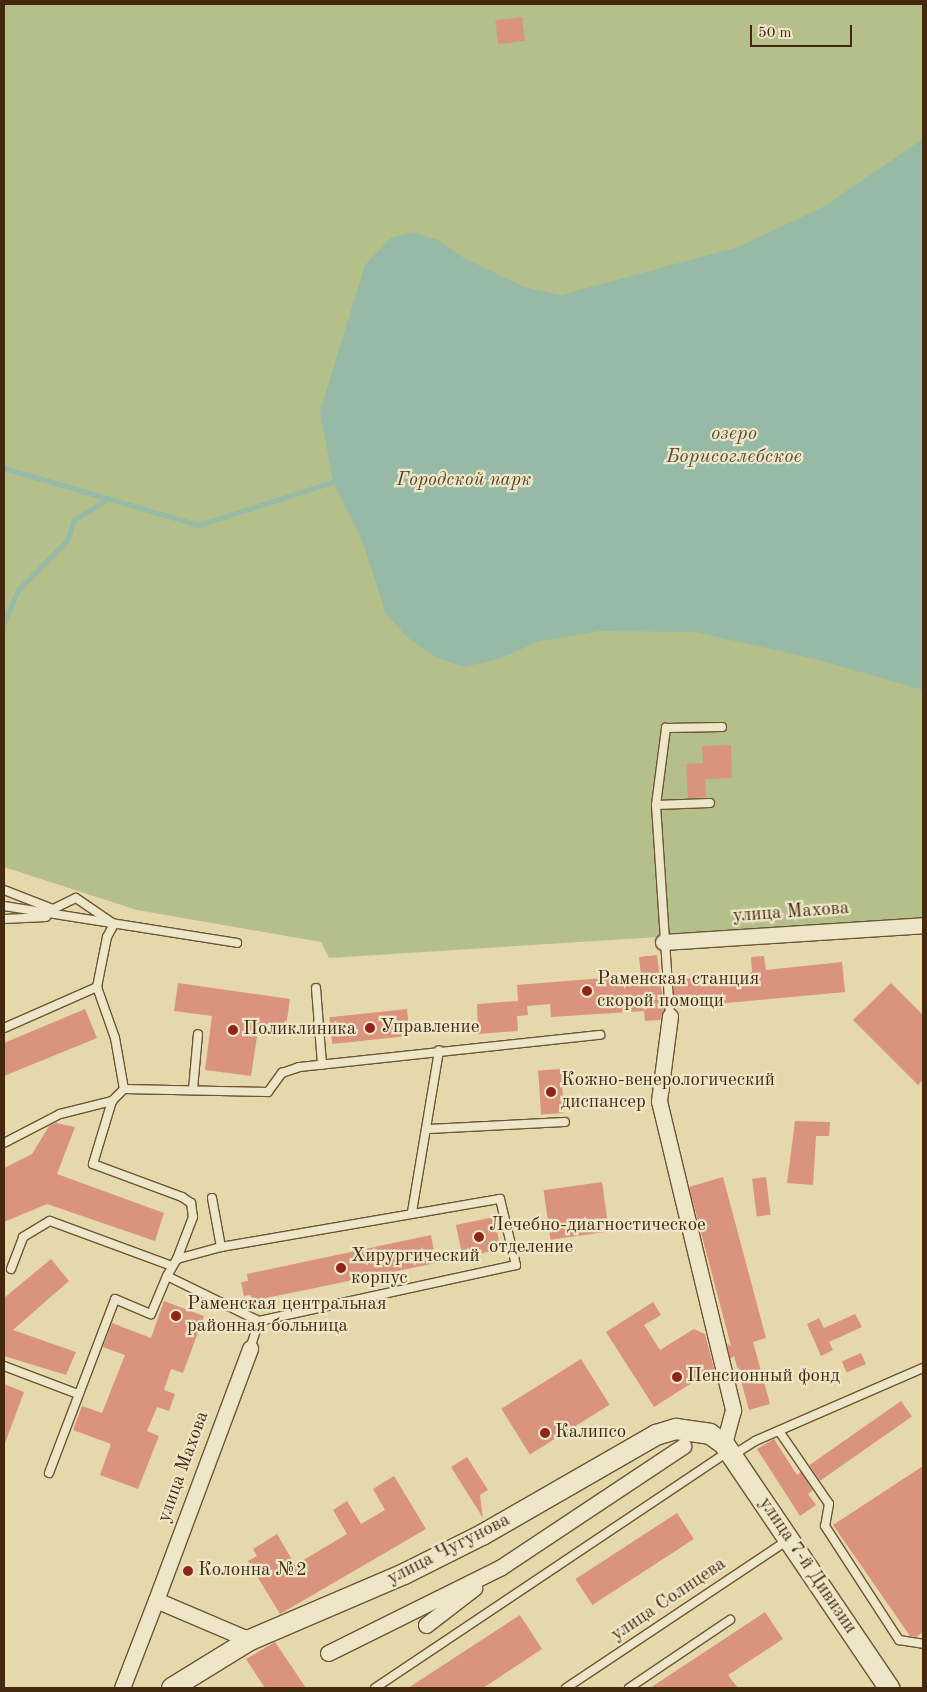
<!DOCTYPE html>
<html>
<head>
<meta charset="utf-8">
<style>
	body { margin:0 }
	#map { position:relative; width:927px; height:1692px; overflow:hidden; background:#e5d8aa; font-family:"Old Standard TT",serif }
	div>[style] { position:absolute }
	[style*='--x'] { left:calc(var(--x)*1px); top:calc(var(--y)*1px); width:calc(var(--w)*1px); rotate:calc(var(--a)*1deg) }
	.green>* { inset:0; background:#b4bf8a }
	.water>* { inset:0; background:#96baa5 }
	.stream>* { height:4.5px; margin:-2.25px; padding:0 2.25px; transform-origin:2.25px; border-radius:2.25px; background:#96baa5 }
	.building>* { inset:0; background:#da947e; transform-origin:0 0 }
	.roads { filter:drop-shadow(1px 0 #6d5536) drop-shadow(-1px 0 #6d5536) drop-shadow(0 1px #6d5536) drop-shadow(0 -1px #6d5536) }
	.lane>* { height:8px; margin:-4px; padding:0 4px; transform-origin:4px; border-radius:4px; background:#eee6c8 }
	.street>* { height:15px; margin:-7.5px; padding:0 7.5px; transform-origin:7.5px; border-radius:7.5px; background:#eee6c8 }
	.secondary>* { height:20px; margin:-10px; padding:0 10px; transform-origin:10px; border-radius:10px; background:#eee6c8 }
	.dots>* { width:14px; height:14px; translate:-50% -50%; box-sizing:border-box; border:2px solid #eee6c8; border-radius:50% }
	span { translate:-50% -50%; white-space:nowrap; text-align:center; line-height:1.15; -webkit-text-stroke:4.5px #eee6c8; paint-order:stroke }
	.park-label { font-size:19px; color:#5b4728; font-style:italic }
	.street-label { font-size:19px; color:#45290f }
	.poi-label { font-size:19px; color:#45290f }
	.left { translate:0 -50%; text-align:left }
	.water-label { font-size:20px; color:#594d34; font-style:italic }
	.frame { position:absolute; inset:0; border:5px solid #45290f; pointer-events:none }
	.scale { position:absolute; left:750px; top:25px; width:102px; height:22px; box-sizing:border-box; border:2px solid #45290f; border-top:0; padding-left:6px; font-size:15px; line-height:18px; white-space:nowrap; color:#45290f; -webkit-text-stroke:4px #eee6c8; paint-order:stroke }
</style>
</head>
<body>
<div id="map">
	<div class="green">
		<div style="clip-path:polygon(4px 4px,923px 4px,923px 920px,329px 958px,321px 942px,137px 910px,4px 867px)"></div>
	</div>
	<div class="water">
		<div style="clip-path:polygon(923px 139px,923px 690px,815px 659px,695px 632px,599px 631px,540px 641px,498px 659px,464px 667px,437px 658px,408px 638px,386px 614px,362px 540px,333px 482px,320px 411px,365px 265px,391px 238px,413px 232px,438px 240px,464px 258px,524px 287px,561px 295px,738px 247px,823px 207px)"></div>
	</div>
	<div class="stream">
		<div style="--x:4;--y:468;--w:203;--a:16.3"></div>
		<div style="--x:199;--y:525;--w:141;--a:-17.8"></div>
		<div style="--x:4;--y:623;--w:36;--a:-67"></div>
		<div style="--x:18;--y:590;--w:69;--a:-45"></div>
		<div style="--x:67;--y:541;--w:22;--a:-72"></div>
		<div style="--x:74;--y:520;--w:40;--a:-32"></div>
	</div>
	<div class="building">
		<div style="left:522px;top:17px;width:24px;height:27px;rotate:83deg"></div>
		<div style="clip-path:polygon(731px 745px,732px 778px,705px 779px,706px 797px,688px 798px,686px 764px,703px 763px,702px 746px)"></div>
		<div style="clip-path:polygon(657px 955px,664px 1009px,660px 1020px,645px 1021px,644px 1011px,551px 1017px,550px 1004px,527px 1006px,528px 1015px,517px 1016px,518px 1031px,478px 1034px,477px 1004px,518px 1001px,517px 985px,641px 975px,639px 957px)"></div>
		<div style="clip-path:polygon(764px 956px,766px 970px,842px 962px,845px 992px,675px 1008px,673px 980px,752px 972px,751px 957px)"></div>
		<div style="clip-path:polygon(178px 983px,290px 999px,286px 1027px,259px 1023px,251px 1076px,205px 1070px,212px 1016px,174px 1011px)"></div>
		<div style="clip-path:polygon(891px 983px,923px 1015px,923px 1080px,918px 1085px,853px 1020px)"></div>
		<div style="clip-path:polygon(85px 1009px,97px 1038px,4px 1076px,4px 1043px)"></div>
		<div style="left:407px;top:1009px;width:27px;height:78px;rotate:84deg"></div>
		<div style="left:561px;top:1069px;width:44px;height:23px;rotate:86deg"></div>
		<div style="clip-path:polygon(795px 1121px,830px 1122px,829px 1136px,816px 1136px,813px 1185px,787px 1183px)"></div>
		<div style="clip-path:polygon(56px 1123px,75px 1127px,57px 1174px,164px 1213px,155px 1241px,47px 1204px,4px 1222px,4px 1168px,32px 1154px,49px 1126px)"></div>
		<div style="clip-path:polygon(723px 1177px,766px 1338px,753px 1342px,770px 1404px,749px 1410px,734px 1356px,730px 1359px,727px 1344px,731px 1346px,689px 1187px)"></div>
		<div style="left:766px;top:1177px;width:38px;height:14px;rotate:83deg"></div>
		<div style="left:602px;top:1182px;width:50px;height:59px;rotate:82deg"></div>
		<div style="left:494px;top:1217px;width:33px;height:39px;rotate:78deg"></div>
		<div style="clip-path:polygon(431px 1235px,436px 1263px,252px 1301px,251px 1295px,244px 1296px,241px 1282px,248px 1281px,247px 1274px)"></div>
		<div style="clip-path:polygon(51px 1259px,69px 1281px,13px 1330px,76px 1352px,66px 1375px,4px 1356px,4px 1298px)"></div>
		<div style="clip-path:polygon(164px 1301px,204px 1316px,183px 1373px,171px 1369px,164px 1390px,175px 1394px,169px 1411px,157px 1407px,147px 1431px,159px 1436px,138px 1489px,100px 1475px,111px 1444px,73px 1430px,82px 1406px,102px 1413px,125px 1355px,103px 1347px,112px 1323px,151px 1338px)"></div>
		<div style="clip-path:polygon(653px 1302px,661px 1315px,644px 1325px,660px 1350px,694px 1329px,705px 1334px,714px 1369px,654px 1407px,606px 1332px)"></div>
		<div style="clip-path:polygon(855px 1314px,862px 1327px,829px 1342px,833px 1350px,821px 1356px,807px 1324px,819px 1318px,824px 1328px)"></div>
		<div style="left:861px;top:1353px;width:12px;height:21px;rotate:66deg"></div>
		<div style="left:581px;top:1359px;width:54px;height:94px;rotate:58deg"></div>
		<div style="clip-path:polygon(4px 1384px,24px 1392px,5px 1443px,4px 1443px)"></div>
		<div style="left:901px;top:1401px;width:19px;height:112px;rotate:55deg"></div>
		<div style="clip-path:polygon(774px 1439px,797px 1475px,801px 1472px,813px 1490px,808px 1494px,816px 1505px,800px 1516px,757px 1449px)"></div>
		<div style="clip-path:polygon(467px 1457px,488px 1490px,480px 1495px,483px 1518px,451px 1467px)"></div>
		<div style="clip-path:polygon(923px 1466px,923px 1632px,916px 1637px,910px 1636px,833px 1525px)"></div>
		<div style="clip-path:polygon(394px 1476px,426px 1529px,280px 1614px,248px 1561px,257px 1556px,253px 1549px,277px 1534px,295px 1565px,347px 1534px,333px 1510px,347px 1501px,361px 1524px,385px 1510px,373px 1489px)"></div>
		<div style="left:677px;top:1513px;width:31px;height:121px;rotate:57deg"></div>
		<div style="clip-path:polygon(765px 1612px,783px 1639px,728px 1675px,738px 1688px,650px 1688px)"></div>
		<div style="clip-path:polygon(520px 1615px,542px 1649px,483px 1688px,408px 1688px)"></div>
		<div style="clip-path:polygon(275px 1642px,306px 1688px,265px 1688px,246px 1659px)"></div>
	</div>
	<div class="roads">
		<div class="lane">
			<div style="--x:656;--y:805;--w:54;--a:-2.1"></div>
			<div style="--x:4;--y:890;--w:53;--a:21.2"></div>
			<div style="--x:53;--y:909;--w:25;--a:-26"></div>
			<div style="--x:76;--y:898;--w:46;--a:34.4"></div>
			<div style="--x:114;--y:924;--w:15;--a:118"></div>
			<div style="--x:107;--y:937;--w:51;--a:101.3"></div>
			<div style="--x:97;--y:987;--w:54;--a:70.6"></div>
			<div style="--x:115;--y:1038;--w:52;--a:80"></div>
			<div style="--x:124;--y:1089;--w:17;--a:135"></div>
			<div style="--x:112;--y:1101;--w:66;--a:106.8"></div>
			<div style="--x:93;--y:1164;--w:95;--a:20.3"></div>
			<div style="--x:182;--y:1197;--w:11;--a:34"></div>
			<div style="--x:191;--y:1203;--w:14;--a:82"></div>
			<div style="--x:193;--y:1217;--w:45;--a:110.9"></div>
			<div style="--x:4;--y:906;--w:236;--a:9"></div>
			<div style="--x:4;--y:919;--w:42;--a:-2.7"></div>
			<div style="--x:316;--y:988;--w:77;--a:85.5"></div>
			<div style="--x:670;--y:1016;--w:211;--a:-93.8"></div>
			<div style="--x:656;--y:805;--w:78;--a:-82.6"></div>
			<div style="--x:666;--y:728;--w:56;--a:-1"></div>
			<div style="--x:4;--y:1028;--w:102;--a:-23.8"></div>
			<div style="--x:124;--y:1089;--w:144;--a:1.2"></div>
			<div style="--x:268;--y:1092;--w:24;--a:-54"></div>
			<div style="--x:282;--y:1073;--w:18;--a:-19"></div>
			<div style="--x:299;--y:1067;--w:303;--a:-6.1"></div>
			<div style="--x:193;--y:1089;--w:55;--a:-84.8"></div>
			<div style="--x:428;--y:1129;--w:137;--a:-2.9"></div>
			<div style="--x:4;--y:1143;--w:63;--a:-27.4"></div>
			<div style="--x:60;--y:1114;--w:54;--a:-14"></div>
			<div style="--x:212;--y:1198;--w:50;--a:79.6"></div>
			<div style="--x:412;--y:1212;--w:164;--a:-80.5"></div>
			<div style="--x:11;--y:1269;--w:34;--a:-69"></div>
			<div style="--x:23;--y:1237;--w:31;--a:-31"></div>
			<div style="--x:50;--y:1221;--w:130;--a:20.2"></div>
			<div style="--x:167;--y:1276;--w:20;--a:-60"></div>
			<div style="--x:177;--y:1259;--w:46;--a:-15.3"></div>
			<div style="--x:221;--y:1247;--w:283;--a:-9.8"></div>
			<div style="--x:500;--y:1199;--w:68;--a:76.4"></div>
			<div style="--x:516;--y:1265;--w:263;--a:167.7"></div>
			<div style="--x:4;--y:1366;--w:79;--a:20.7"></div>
			<div style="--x:779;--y:1431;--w:88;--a:55.6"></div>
			<div style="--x:829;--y:1504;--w:22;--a:100"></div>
			<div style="--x:825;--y:1526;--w:136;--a:57"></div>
			<div style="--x:899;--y:1640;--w:24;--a:9"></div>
			<div style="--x:733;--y:1455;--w:26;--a:-32"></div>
			<div style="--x:755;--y:1441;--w:183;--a:-23.5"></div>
			<div style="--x:49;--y:1473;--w:186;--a:-69.2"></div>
			<div style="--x:115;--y:1299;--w:39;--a:23"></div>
			<div style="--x:151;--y:1314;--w:41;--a:-67.2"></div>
			<div style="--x:167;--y:1276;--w:102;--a:26.1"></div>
			<div style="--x:259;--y:1321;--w:28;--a:108"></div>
			<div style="--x:375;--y:1688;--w:425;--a:-33.8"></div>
			<div style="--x:566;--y:1688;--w:267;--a:-33.7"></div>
			<div style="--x:629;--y:1688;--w:122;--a:-34"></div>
		</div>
		<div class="street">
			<div style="--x:663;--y:942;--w:261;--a:-3.7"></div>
			<div style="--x:670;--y:1016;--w:86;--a:97.4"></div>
			<div style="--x:659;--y:1101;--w:318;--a:76.5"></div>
			<div style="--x:733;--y:1410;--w:35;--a:105"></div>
			<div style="--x:156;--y:1600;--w:269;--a:-69.5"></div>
			<div style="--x:426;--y:1625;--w:61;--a:-37.6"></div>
			<div style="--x:328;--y:1653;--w:193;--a:-26.4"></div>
			<div style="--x:501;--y:1567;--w:219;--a:-33.6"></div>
			<div style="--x:122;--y:1688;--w:94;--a:-68.9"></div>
			<div style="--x:156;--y:1600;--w:102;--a:23.1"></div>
		</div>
		<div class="secondary">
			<div style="--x:172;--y:1688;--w:92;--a:-31.6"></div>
			<div style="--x:250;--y:1640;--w:168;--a:-23.2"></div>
			<div style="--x:404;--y:1574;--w:87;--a:-26.6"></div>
			<div style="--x:482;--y:1535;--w:201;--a:-29.9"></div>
			<div style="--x:656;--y:1435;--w:21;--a:-17"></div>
			<div style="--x:676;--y:1429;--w:34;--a:8"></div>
			<div style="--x:710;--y:1434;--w:17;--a:36"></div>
			<div style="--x:724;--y:1444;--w:295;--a:55.9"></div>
		</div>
	</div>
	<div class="dots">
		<div style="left:587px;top:991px;background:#8f2418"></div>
		<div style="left:370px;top:1028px;background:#8f2418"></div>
		<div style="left:233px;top:1030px;background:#8f2418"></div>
		<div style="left:551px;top:1092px;background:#8f2418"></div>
		<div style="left:479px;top:1237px;background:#8f2418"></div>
		<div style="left:341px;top:1268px;background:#8f2418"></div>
		<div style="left:176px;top:1316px;background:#8f2418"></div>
		<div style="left:677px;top:1377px;background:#8f2418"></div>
		<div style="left:545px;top:1433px;background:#8f2418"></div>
		<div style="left:188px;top:1571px;background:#8f2418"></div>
	</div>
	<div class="park-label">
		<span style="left:464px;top:481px">Городской парк</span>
	</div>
	<div class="street-label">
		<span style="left:791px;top:913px;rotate:-4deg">улица Махова</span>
		<span style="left:184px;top:1467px;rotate:-70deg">улица Махова</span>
		<span style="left:449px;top:1550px;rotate:-27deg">улица Чугунова</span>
		<span style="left:807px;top:1566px;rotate:56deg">улица 7-й Дивизии</span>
		<span style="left:669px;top:1600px;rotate:-34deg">улица Солнцева</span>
	</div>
	<div class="poi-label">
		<span class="left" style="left:597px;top:991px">Раменская станция<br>скорой помощи</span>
		<span class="left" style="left:380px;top:1028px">Управление</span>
		<span class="left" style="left:243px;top:1030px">Поликлиника</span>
		<span class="left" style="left:561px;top:1092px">Кожно-венерологический<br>диспансер</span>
		<span class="left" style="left:489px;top:1237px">Лечебно-диагностическое<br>отделение</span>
		<span class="left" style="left:351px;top:1268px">Хирургический<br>корпус</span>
		<span class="left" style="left:187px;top:1316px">Раменская центральная<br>районная больница</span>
		<span class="left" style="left:687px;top:1377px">Пенсионный фонд</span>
		<span class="left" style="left:555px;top:1433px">Калипсо</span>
		<span class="left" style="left:198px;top:1571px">Колонна №2</span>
	</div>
	<div class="water-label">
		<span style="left:734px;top:446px">озеро<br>Борисоглебское</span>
	</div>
	<div class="frame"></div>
	<div class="scale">50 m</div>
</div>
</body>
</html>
